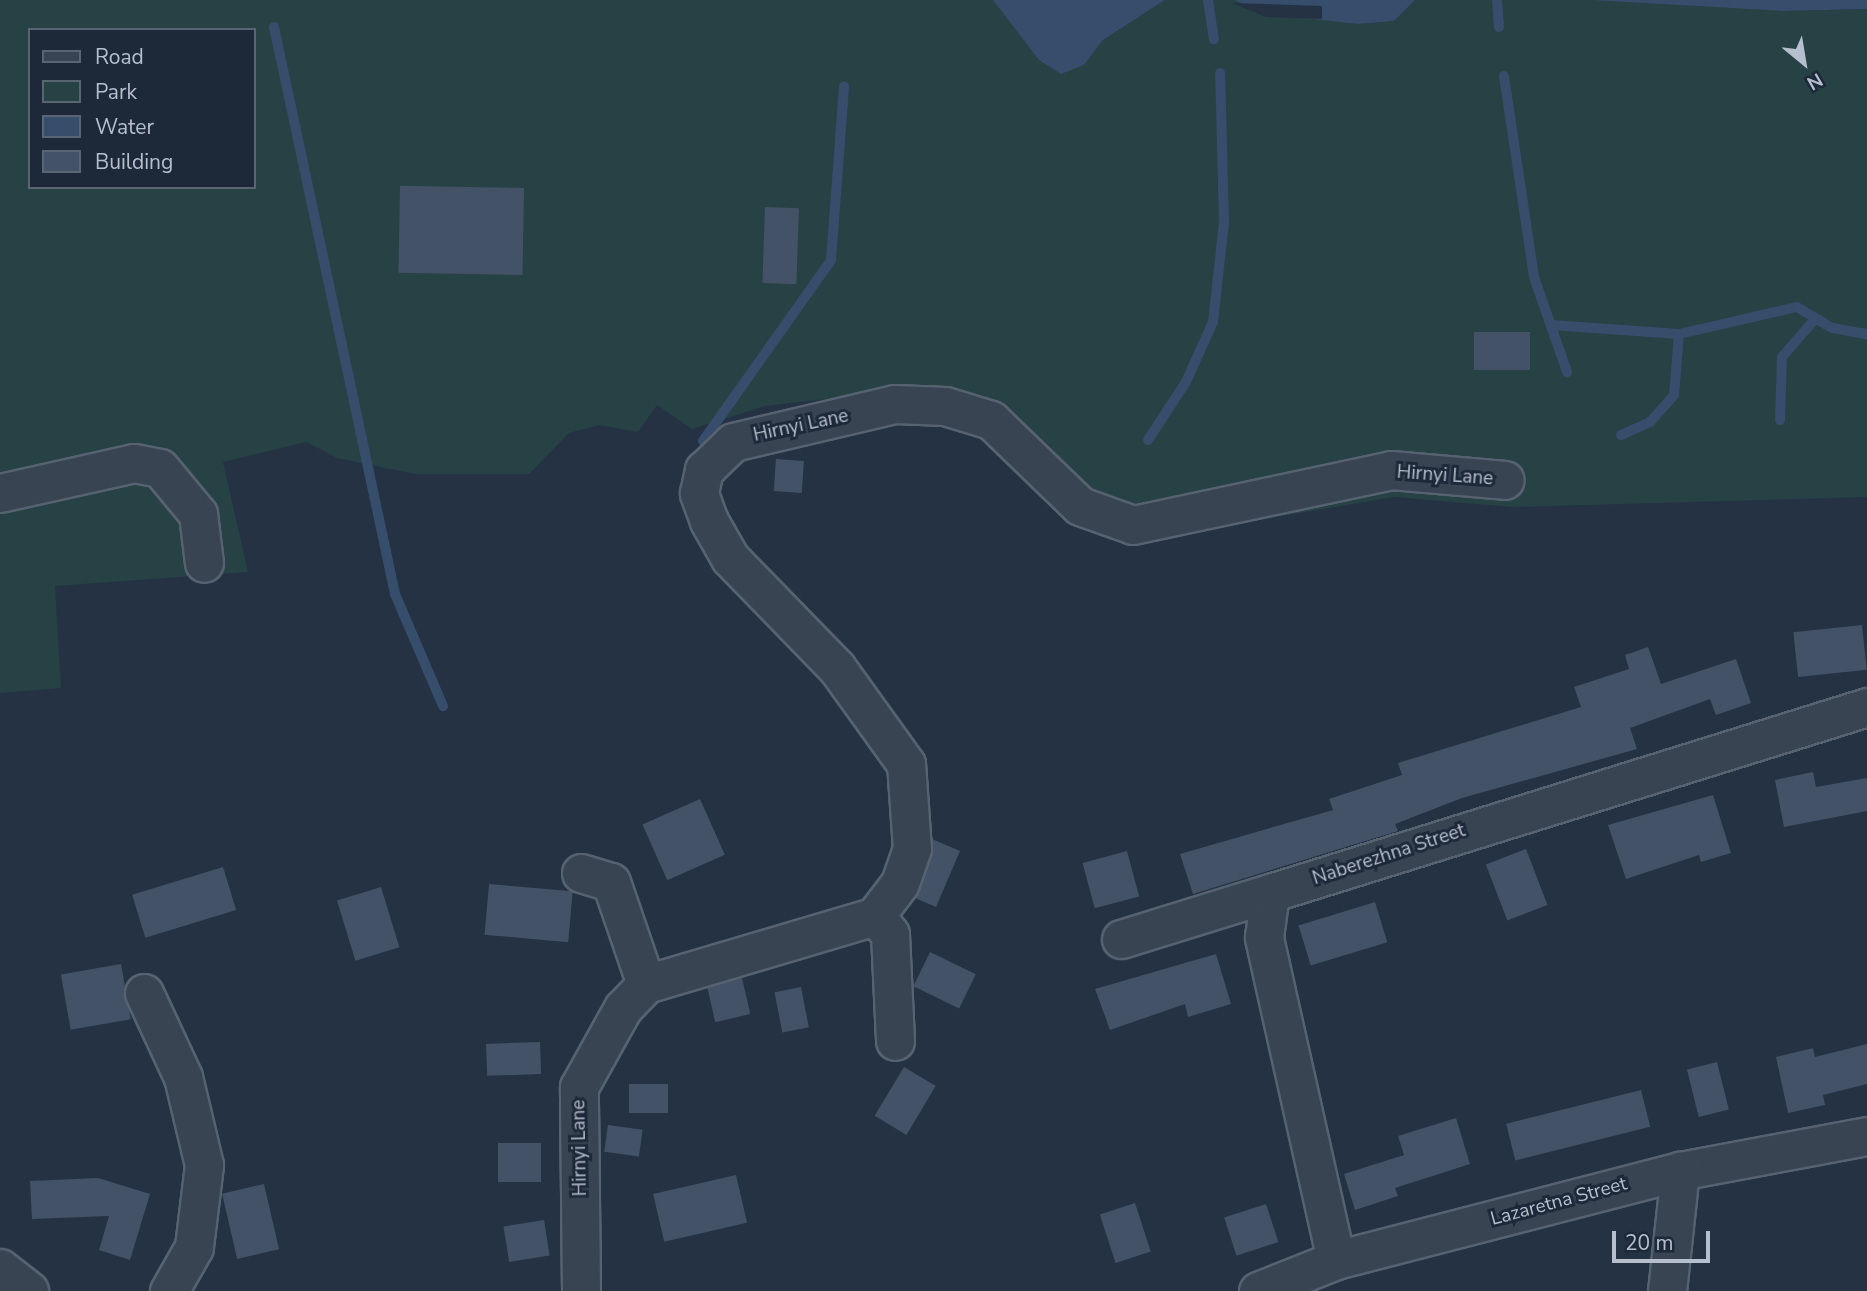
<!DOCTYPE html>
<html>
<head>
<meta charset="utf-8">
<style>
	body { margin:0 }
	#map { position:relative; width:1867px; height:1291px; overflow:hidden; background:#243244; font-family:"Nunito Sans",sans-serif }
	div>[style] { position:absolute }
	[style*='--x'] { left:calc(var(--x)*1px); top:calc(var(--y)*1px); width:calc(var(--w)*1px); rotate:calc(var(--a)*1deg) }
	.green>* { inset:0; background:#264245 }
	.water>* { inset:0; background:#364d6c }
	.pier>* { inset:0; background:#243244 }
	.stream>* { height:10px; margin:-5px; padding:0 5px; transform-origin:5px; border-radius:5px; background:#364d6c }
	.building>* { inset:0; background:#435266; transform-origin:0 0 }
	.roads { filter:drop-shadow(2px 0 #576271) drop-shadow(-2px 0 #576271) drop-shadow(0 2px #576271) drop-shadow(0 -2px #576271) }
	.minor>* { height:37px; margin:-18.5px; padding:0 18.5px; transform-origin:18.5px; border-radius:18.5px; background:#394453 }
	span { translate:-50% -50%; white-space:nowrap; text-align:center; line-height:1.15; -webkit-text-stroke:6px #1d2939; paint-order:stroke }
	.street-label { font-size:19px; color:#b6bfcd }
	.legend { position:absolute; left:28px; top:28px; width:228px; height:161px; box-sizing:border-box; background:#1d2939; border:2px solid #5a6574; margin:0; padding:9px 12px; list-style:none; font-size:21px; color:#b6bfcd }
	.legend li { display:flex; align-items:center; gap:14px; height:35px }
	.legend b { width:35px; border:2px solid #5a6574 }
	.north { position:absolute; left:1769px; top:28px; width:70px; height:70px; -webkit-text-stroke:5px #1d2939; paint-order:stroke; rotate:150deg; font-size:19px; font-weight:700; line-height:28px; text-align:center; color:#b6bfcd }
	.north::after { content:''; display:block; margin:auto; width:24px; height:32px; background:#b6bfcd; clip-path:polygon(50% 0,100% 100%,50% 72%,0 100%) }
	.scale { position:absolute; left:1612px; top:1231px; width:98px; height:32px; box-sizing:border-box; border:4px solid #b6bfcd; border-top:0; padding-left:9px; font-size:21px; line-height:24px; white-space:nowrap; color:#b6bfcd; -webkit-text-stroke:5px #1d2939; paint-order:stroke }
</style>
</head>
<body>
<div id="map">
	<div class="green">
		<div style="clip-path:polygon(evenodd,0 0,993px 0,1084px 65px,1103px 40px,1165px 0,1234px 0,1358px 24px,1394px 21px,1415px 0,1675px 0,1784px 11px,1867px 9px,1867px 497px,1512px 507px,1394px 497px,1159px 537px,1100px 535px,1049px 501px,983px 437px,827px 399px,765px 406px,692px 429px,657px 405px,638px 432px,599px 425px,569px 433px,529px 474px,415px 474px,337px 458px,306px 442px,223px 462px,248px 572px,55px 586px,61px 688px,0 693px,0 0,30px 30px,254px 30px,254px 187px,30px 187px,30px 30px)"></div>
	</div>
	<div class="water">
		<div style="clip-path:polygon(993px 0,1165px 0,1103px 40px,1084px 65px,1061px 74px,1039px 60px)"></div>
		<div style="clip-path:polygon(1234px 0,1415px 0,1394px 21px,1358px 24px,1267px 14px)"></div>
		<div style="clip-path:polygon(1592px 0,1867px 0,1867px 9px,1784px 11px)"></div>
	</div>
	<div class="pier">
		<div style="clip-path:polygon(1232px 3px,1322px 6px,1322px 19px,1266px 17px)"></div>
	</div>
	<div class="stream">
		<div style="--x:1208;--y:0;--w:40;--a:81.5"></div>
		<div style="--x:1497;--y:0;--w:27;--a:86"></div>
		<div style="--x:274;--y:27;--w:580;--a:77.95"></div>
		<div style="--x:395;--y:594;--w:122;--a:66.8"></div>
		<div style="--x:1504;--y:76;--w:203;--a:81.5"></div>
		<div style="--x:1534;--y:277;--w:101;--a:70.8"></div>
		<div style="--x:1552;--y:325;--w:127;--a:4.1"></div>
		<div style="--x:1679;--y:334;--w:121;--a:-12.9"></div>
		<div style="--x:1797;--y:307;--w:41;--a:31"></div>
		<div style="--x:1832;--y:328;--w:36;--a:10"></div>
		<div style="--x:1780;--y:420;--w:63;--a:-88.2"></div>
		<div style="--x:1782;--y:357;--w:50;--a:-49"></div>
		<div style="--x:1621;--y:435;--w:32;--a:-24"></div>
		<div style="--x:1650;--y:422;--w:36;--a:-48"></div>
		<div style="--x:1674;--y:395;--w:61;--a:-85.3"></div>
		<div style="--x:1148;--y:440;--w:69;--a:-56.8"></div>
		<div style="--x:1186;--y:382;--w:66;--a:-65.8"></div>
		<div style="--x:1213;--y:322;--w:101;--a:-83.7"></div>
		<div style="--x:1224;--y:222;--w:149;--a:-91.5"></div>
		<div style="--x:703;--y:441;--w:222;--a:-54.7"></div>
		<div style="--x:831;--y:260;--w:174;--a:-85.7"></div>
	</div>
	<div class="building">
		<div style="left:524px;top:188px;width:87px;height:124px;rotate:91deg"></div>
		<div style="left:765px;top:207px;width:34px;height:76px;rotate:2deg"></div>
		<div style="left:1530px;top:332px;width:38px;height:56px;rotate:90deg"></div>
		<div style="left:776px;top:459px;width:28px;height:32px;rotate:4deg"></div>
		<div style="left:1862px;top:625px;width:45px;height:69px;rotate:84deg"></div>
		<div style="clip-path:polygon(1648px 647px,1661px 684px,1736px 659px,1751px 703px,1716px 715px,1710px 699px,1630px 728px,1637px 749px,1462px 798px,1395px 824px,1398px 831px,1193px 894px,1180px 854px,1333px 810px,1329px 799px,1402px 775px,1398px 763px,1581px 707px,1574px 687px,1629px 669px,1625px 655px)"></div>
		<div style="clip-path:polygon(1813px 772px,1816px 787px,1867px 778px,1867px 811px,1784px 827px,1775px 780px)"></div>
		<div style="clip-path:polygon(1713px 795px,1731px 853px,1701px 862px,1699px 855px,1626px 879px,1608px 825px)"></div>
		<div style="left:700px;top:799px;width:61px;height:63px;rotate:66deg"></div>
		<div style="clip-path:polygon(932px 839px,960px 851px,936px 907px,915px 898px)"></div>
		<div style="left:1526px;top:849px;width:60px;height:43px;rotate:69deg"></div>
		<div style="left:1127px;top:851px;width:47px;height:46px;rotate:75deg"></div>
		<div style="left:223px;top:867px;width:45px;height:95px;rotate:73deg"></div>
		<div style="left:489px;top:884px;width:84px;height:51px;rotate:5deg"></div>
		<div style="left:381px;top:887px;width:63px;height:46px;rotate:73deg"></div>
		<div style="left:1375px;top:902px;width:42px;height:80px;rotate:73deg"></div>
		<div style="left:930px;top:952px;width:51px;height:38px;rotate:26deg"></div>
		<div style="clip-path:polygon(1216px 954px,1231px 1004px,1188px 1017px,1185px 1004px,1110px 1030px,1095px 989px)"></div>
		<div style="left:121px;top:964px;width:56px;height:61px;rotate:80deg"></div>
		<div style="left:742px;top:978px;width:37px;height:36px;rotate:77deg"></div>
		<div style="left:801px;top:987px;width:41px;height:27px;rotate:79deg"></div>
		<div style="left:540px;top:1042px;width:32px;height:54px;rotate:88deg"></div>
		<div style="clip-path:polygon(1867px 1044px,1867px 1084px,1823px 1095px,1825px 1105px,1788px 1113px,1776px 1057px,1813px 1048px,1815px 1057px)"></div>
		<div style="left:1717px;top:1062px;width:49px;height:31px;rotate:76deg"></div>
		<div style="left:904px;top:1067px;width:37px;height:57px;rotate:31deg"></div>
		<div style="left:668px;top:1084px;width:29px;height:39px;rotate:90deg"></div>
		<div style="left:1641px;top:1090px;width:38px;height:139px;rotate:76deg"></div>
		<div style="clip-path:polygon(1456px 1118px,1470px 1164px,1395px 1188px,1398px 1196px,1355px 1210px,1344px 1174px,1404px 1155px,1398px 1136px)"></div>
		<div style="left:608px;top:1125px;width:35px;height:27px;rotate:8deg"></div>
		<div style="left:498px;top:1143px;width:43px;height:39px"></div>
		<div style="left:736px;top:1175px;width:49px;height:85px;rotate:77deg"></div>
		<div style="clip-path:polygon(98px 1178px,150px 1194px,130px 1260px,99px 1250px,109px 1216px,32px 1219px,30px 1181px)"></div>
		<div style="left:264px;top:1184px;width:67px;height:43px;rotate:77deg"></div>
		<div style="left:1135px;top:1203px;width:51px;height:37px;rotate:72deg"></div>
		<div style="left:1266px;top:1204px;width:40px;height:44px;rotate:72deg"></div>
		<div style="left:544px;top:1220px;width:36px;height:41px;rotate:81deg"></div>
	</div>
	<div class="roads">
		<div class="minor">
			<div style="--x:0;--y:493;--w:137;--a:-12.6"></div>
			<div style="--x:134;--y:463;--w:26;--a:11"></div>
			<div style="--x:160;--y:468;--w:60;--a:50.4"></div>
			<div style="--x:198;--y:514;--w:49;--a:83"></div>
			<div style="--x:581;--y:873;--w:31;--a:17"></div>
			<div style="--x:611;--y:882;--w:108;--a:71.1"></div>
			<div style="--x:875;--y:916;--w:23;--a:50"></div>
			<div style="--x:890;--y:934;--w:107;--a:87.3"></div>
			<div style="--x:1121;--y:939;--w:156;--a:-17.2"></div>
			<div style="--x:144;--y:993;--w:93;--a:65.1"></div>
			<div style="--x:183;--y:1077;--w:90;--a:76.6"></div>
			<div style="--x:204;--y:1165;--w:83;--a:97"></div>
			<div style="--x:194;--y:1247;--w:51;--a:119.6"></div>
			<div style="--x:1336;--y:1260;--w:331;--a:-102.6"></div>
			<div style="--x:1264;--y:937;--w:44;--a:-82.2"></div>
			<div style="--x:1270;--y:893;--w:625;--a:-17.3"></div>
			<div style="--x:0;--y:1268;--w:37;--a:38"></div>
			<div style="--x:581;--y:1291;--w:204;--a:-90.6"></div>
			<div style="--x:579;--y:1087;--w:90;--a:-60.9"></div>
			<div style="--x:623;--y:1008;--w:33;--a:-46"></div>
			<div style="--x:646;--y:984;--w:239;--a:-16.5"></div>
			<div style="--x:875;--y:916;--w:41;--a:-52.9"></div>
			<div style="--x:900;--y:883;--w:36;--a:-71"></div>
			<div style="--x:912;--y:849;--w:85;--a:-94"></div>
			<div style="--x:906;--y:764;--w:118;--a:-125.7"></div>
			<div style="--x:837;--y:668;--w:153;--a:-134.2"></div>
			<div style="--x:730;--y:558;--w:43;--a:-119.6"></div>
			<div style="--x:709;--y:521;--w:30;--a:-110"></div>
			<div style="--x:699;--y:493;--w:24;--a:-78"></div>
			<div style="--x:704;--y:470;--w:40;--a:-44"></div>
			<div style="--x:733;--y:442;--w:166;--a:-13.2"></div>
			<div style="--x:895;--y:404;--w:50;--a:2.3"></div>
			<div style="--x:945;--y:406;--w:48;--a:16.9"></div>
			<div style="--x:991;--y:420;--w:124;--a:44"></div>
			<div style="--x:1080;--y:506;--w:56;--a:19.7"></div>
			<div style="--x:1133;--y:525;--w:264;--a:-12"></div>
			<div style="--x:1391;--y:470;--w:114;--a:5"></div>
			<div style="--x:1258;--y:1291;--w:84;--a:-21.7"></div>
			<div style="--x:1336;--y:1260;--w:355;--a:-14.5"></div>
			<div style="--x:1680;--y:1171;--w:190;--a:-10.6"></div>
			<div style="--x:1667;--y:1291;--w:121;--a:-83.8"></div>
		</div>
	</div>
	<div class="street-label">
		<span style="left:801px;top:426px;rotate:-12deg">Hirnyi Lane</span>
		<span style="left:1445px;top:476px;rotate:4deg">Hirnyi Lane</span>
		<span style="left:1389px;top:855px;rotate:-18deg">Naberezhna Street</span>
		<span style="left:580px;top:1148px;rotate:-91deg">Hirnyi Lane</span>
		<span style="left:1559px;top:1202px;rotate:-15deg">Lazaretna Street</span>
	</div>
	<ul class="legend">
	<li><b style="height:9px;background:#394453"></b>Road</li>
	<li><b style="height:19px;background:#264245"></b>Park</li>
	<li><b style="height:19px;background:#364d6c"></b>Water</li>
	<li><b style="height:19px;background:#435266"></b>Building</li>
	</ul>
	<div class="north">N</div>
	<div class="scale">20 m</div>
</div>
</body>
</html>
